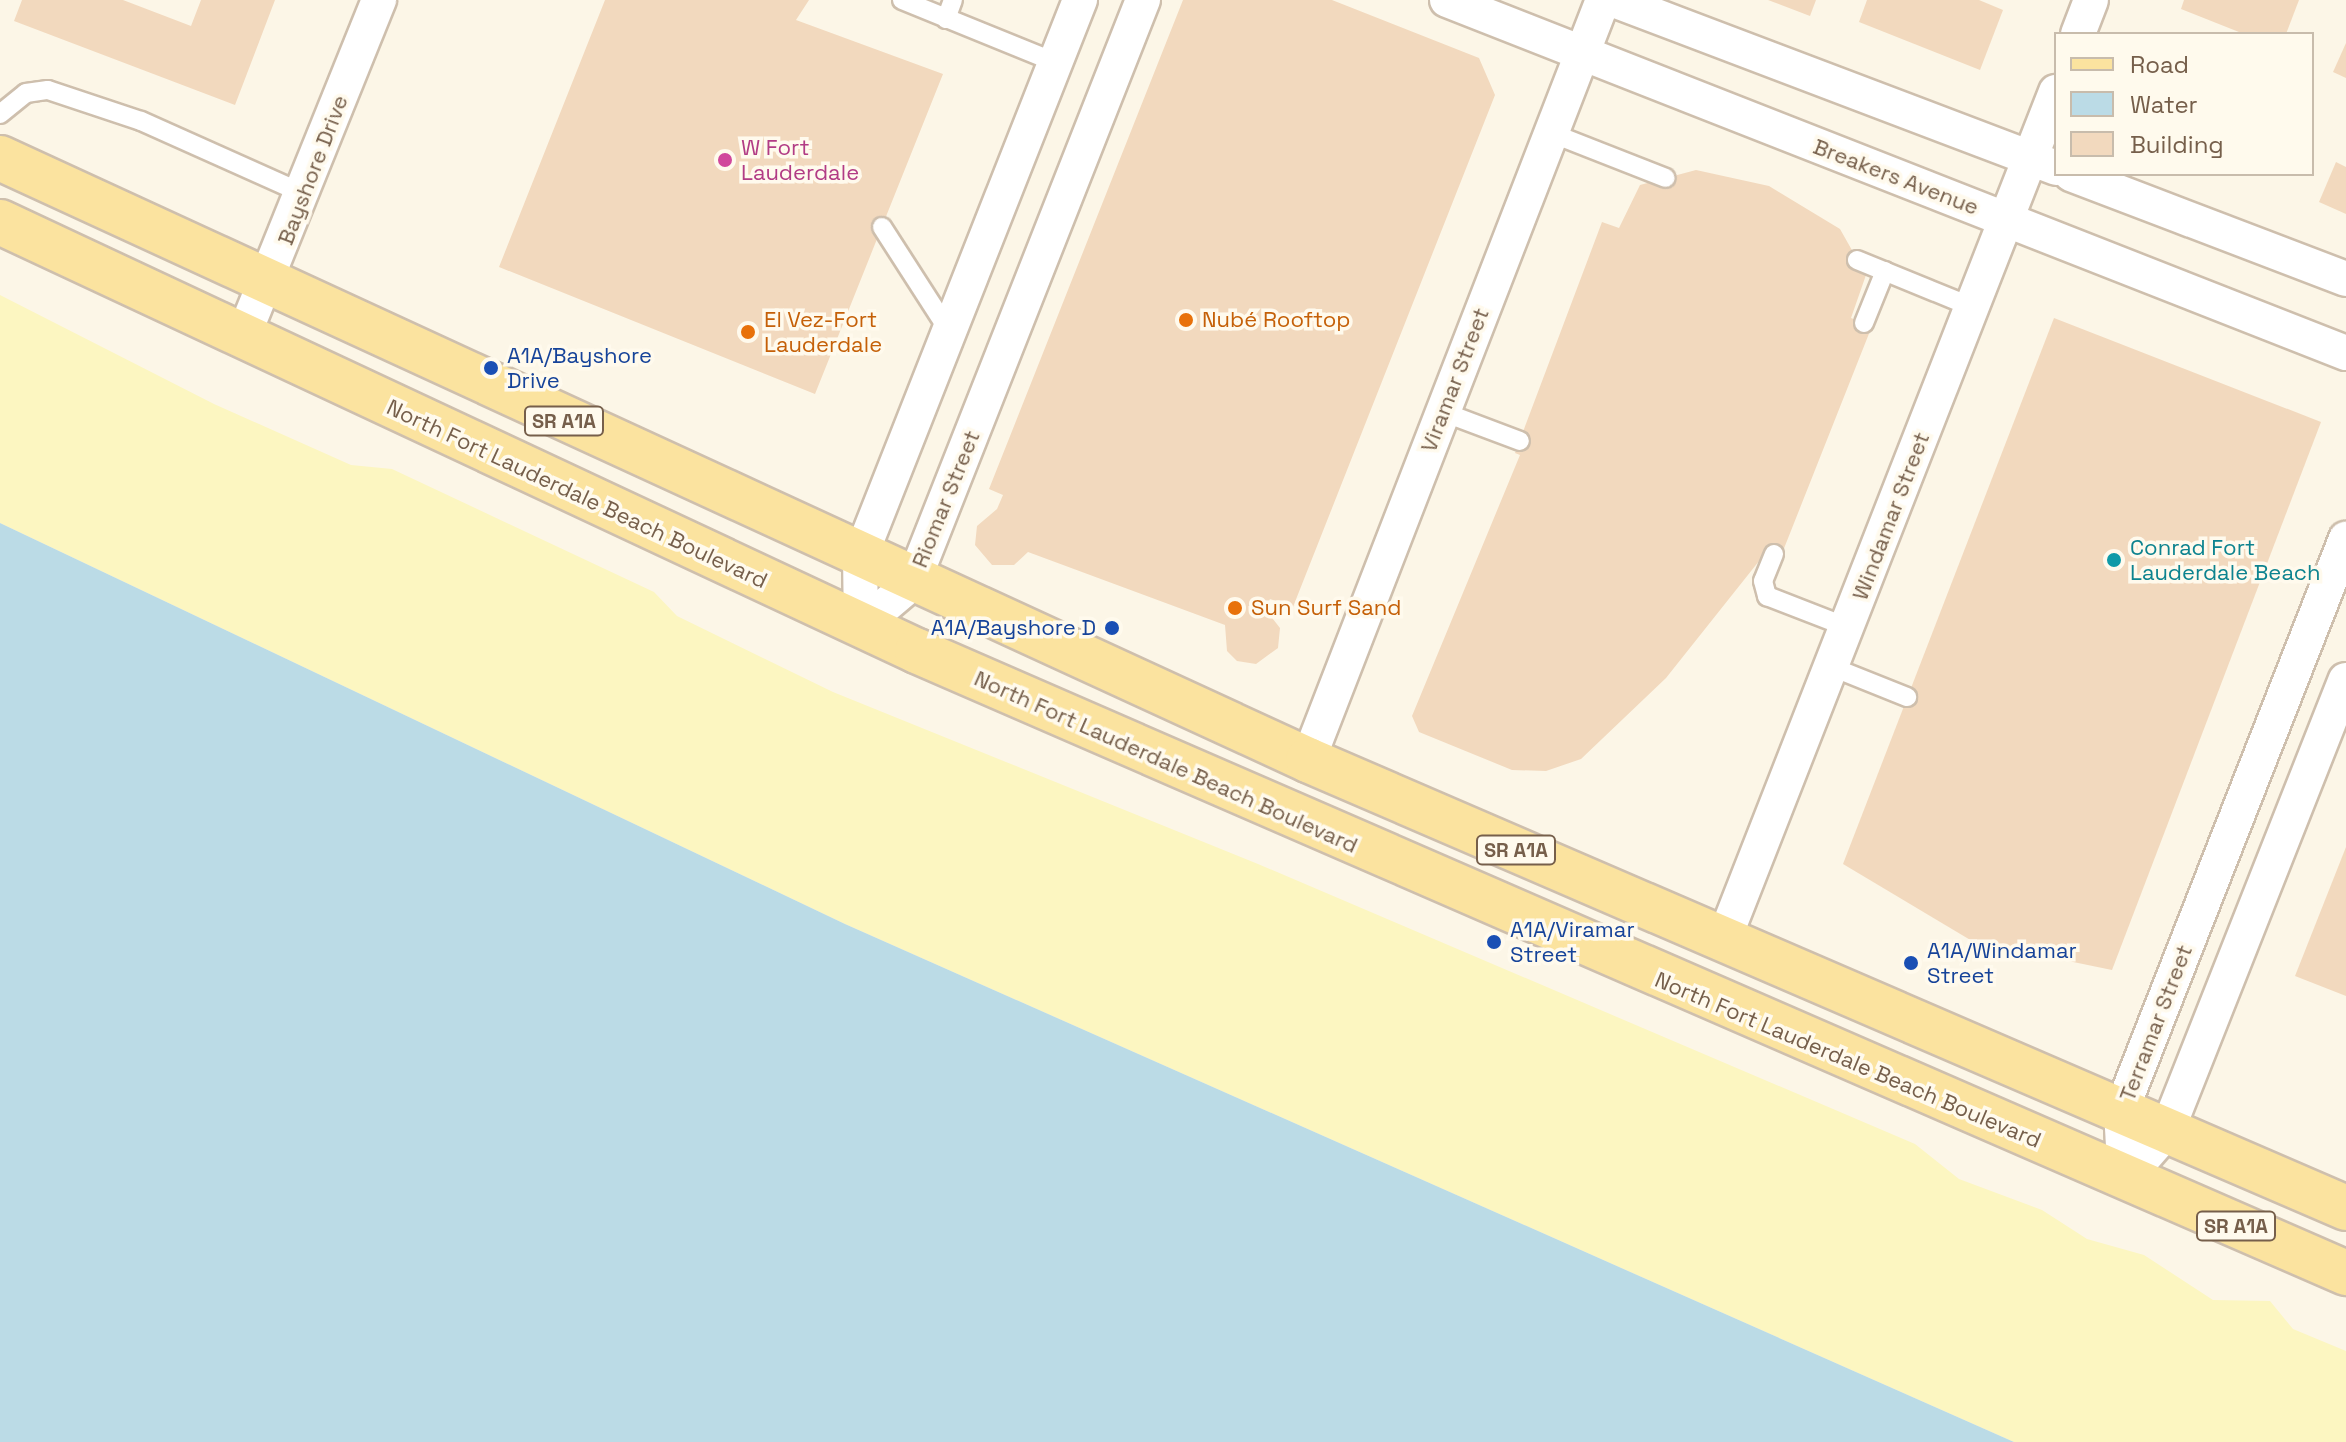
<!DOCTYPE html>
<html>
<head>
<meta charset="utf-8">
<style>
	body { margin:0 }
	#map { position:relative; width:2346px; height:1442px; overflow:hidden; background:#fcf6e7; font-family:"Space Grotesk",sans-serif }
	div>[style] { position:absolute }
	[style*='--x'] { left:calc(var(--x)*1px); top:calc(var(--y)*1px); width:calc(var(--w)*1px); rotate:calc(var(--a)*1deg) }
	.sand>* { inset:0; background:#fcf6c1 }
	.water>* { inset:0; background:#bbdbe6 }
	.building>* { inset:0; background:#f2d9be }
	.roads { filter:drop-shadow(2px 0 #cebfad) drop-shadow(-2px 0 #cebfad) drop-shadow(0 2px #cebfad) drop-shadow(0 -2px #cebfad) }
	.service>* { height:18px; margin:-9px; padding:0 9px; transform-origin:9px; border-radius:9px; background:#fff }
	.minor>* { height:34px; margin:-17px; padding:0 17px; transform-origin:17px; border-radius:17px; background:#fff }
	.primary>* { height:44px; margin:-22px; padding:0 22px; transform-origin:22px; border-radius:22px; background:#fbe39f }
	.dots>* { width:22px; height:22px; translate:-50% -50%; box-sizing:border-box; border:4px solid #fffaed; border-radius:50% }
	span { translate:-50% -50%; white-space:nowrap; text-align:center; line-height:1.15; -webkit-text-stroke:7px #fffaed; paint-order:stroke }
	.shield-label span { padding:2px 6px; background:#fffaed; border:2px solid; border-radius:6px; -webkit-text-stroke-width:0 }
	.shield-label { font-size:20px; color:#765f4b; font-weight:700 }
	.hotel-label { font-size:22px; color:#b23c85 }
	.left { translate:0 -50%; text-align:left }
	.street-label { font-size:22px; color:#765f4b }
	.food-label { font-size:22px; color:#c56008 }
	.transit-label { font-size:22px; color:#164399 }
	.right { translate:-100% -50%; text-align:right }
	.culture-label { font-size:22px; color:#0d838f }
	.legend { position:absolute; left:2054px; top:32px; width:260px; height:144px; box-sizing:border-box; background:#fffaed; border:2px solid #c8bcac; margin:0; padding:10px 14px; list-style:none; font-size:24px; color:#765f4b }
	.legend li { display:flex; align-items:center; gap:16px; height:40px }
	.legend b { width:40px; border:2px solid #c8bcac }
</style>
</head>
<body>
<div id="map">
	<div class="sand">
		<div style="clip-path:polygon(0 295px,214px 404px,351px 465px,392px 469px,654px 592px,677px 616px,833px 692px,1258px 864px,1915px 1144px,1959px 1179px,2042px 1210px,2087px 1239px,2144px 1255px,2213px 1300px,2270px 1301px,2293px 1329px,2346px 1351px,2346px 1442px,2014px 1442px,845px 924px,0 523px)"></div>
	</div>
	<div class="water">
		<div style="clip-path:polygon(0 523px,845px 924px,2014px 1442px,0 1442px)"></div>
	</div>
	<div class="building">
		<div style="clip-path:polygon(22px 0,123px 0,191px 26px,201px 0,275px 0,235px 105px,14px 21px)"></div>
		<div style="clip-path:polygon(605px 0,809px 0,796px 20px,943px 74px,815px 394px,499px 267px)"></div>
		<div style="clip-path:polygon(1183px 0,1332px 0,1479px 58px,1495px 95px,1293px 607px,1270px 599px,1265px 609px,1280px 628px,1278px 648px,1256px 664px,1237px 661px,1227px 651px,1225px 625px,1028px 552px,1014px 565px,992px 565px,975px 545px,977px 526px,997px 509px,1003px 495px,989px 489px)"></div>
		<div style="clip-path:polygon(1768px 0,1816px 0,1810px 16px)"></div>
		<div style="clip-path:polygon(1867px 0,1979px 0,2003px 10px,1980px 70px,1859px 22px)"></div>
		<div style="clip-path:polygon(2184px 0,2299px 0,2286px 34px,2244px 34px,2181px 9px)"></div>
		<div style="clip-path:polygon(2346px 43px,2346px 78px,2333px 72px)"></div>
		<div style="clip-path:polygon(2336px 162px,2346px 167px,2346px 214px,2319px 202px)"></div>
		<div style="clip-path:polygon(1696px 170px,1769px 186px,1840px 229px,1866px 275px,1851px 318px,1872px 326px,1781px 556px,1767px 551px,1666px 678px,1581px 759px,1546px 771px,1512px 770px,1419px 732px,1412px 716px,1520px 455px,1515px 453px,1602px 222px,1619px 228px,1640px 185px)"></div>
		<div style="clip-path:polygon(2054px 318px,2321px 422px,2112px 970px,1972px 941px,1843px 864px)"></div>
		<div style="clip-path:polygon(2346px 847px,2346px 996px,2295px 976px)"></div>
	</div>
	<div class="roads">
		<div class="service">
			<div style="--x:902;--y:0;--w:165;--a:22.1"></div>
			<div style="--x:946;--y:19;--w:20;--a:-70"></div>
			<div style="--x:0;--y:114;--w:33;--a:-39"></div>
			<div style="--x:26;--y:93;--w:22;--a:-8"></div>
			<div style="--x:48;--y:90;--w:98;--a:18.4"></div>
			<div style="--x:141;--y:121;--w:179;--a:24.1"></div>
			<div style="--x:1551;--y:133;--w:123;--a:21.4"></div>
			<div style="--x:882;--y:227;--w:124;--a:57.2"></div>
			<div style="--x:1857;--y:260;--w:124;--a:22.2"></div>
			<div style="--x:1864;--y:323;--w:56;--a:-68"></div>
			<div style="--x:1443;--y:412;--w:82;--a:20.6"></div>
			<div style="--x:1774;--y:554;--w:29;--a:112"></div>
			<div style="--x:1763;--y:581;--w:16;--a:75"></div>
			<div style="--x:1767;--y:596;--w:86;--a:21.2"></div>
			<div style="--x:1832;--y:667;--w:81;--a:21.8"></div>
		</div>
		<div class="minor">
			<div style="--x:1447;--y:0;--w:966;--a:21.44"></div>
			<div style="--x:1614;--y:0;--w:473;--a:20.8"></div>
			<div style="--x:2078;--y:34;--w:36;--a:-69"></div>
			<div style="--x:2071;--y:174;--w:294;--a:20.9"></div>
			<div style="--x:242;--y:339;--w:366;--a:-68"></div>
			<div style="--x:861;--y:626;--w:68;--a:-40.2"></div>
			<div style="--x:913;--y:582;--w:626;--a:-68.44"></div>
			<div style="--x:861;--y:626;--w:69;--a:-90.8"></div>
			<div style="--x:860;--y:557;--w:599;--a:-68.45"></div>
			<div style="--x:1308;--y:760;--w:815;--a:-68.79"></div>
			<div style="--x:1724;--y:939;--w:910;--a:-68.6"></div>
			<div style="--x:2125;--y:1179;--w:68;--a:-93.4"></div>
			<div style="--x:2121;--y:1111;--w:615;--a:-68.53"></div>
			<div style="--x:2125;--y:1179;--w:64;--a:-48.8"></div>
			<div style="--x:2167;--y:1131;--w:485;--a:-68.4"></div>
		</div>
		<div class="primary">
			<div style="--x:0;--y:158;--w:1440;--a:24.71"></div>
			<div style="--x:1308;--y:760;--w:1131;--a:23.34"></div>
			<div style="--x:0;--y:222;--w:1012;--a:25.07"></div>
			<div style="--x:917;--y:651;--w:1559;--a:23.52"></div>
		</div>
	</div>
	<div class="dots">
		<div style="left:725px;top:160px;background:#d1479c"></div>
		<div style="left:1186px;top:320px;background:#e8710a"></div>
		<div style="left:748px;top:332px;background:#e8710a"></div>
		<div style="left:491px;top:368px;background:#1a4fb4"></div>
		<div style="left:2114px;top:560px;background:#0f9aa8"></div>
		<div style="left:1235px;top:608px;background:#e8710a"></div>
		<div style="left:1112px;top:628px;background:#1a4fb4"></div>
		<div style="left:1494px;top:942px;background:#1a4fb4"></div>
		<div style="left:1911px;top:963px;background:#1a4fb4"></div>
	</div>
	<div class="shield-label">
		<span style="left:564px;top:421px">SR A1A</span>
		<span style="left:1516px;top:850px">SR A1A</span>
		<span style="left:2236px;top:1226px">SR A1A</span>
	</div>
	<div class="hotel-label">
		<span class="left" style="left:741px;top:160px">W Fort<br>Lauderdale</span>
	</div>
	<div class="street-label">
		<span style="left:313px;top:170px;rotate:-69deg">Bayshore Drive</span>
		<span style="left:1896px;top:177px;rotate:21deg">Breakers Avenue</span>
		<span style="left:1455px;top:380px;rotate:-69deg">Viramar Street</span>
		<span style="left:577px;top:494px;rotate:25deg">North Fort Lauderdale Beach Boulevard</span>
		<span style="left:946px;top:499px;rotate:-68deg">Riomar Street</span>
		<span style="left:1891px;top:516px;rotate:-69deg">Windamar Street</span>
		<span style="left:1166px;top:762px;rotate:24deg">North Fort Lauderdale Beach Boulevard</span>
		<span style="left:2156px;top:1023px;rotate:-69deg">Terramar Street</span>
		<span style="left:1848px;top:1060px;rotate:23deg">North Fort Lauderdale Beach Boulevard</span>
	</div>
	<div class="food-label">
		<span class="left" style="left:764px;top:332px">El Vez-Fort<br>Lauderdale</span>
		<span class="left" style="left:1202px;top:320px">Nubé Rooftop</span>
		<span class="left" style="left:1251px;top:608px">Sun Surf Sand</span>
	</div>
	<div class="transit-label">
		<span class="left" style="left:507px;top:368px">A1A/Bayshore<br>Drive</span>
		<span class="right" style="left:1096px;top:628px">A1A/Bayshore D</span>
		<span class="left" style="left:1510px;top:942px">A1A/Viramar<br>Street</span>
		<span class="left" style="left:1927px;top:963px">A1A/Windamar<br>Street</span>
	</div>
	<div class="culture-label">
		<span class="left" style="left:2130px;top:560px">Conrad Fort<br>Lauderdale Beach</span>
	</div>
	<ul class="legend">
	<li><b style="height:10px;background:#fbe39f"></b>Road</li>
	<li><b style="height:22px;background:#bbdbe6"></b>Water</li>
	<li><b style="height:22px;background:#f2d9be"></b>Building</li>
	</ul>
</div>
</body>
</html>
